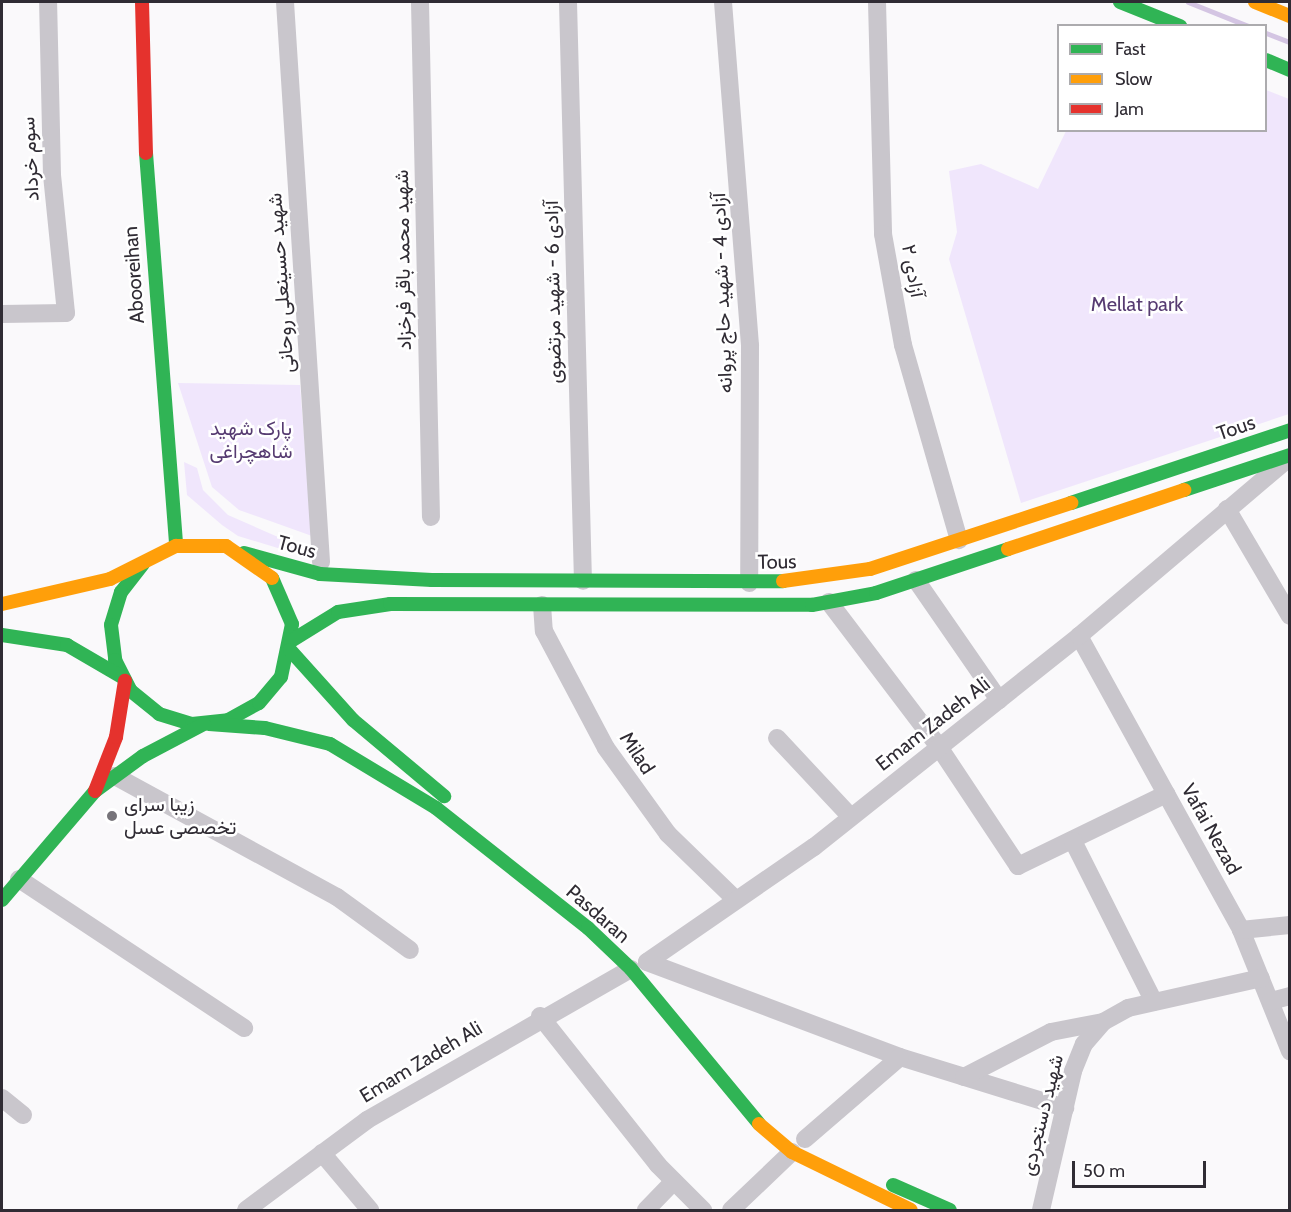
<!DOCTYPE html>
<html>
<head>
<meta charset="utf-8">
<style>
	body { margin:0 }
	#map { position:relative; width:1291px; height:1212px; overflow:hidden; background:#faf9fb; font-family:Cabin,Vazirmatn,sans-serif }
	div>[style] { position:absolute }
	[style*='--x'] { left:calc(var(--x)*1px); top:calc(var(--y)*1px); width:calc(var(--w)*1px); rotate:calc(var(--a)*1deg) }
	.green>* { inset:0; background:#f0e6fc }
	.stream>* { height:5px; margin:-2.5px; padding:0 2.5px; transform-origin:2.5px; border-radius:2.5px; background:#d4c5e3 }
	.street>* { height:18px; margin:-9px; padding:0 9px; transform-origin:9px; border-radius:9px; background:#c9c6cc }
	.fast>* { height:14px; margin:-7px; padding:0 7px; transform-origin:7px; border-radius:7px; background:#30b455 }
	.slow>* { height:14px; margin:-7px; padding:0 7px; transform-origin:7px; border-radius:7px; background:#ff9f0a }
	.jam>* { height:14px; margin:-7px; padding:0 7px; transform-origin:7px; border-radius:7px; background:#e5322d }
	.dots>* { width:16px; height:16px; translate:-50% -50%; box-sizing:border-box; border:3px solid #fff; border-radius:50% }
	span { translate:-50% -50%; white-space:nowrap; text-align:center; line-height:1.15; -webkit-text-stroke:5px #fff; paint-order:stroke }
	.street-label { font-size:20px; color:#302c34 }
	.park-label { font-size:20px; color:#563b71 }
	.poi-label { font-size:20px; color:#302c34 }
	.left { translate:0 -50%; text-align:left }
	.frame { position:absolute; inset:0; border:3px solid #302c34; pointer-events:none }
	.legend { position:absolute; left:1057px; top:24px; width:210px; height:108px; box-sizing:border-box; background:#fff; border:2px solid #acabae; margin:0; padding:8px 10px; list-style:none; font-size:18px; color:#302c34 }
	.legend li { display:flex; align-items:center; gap:12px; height:30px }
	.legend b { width:30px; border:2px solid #acabae }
	.scale { position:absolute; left:1072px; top:1161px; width:134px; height:27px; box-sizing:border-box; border:3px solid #302c34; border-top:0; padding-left:8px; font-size:18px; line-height:21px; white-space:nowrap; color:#302c34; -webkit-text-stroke:4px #fff; paint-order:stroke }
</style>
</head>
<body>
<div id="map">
	<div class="green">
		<div style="clip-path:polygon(1266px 90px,1289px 99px,1289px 414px,1021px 503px,949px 259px,957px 232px,949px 171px,981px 164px,1038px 189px,1066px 131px,1266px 130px)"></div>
		<div style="clip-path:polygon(178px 383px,300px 385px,312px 536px,239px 510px,212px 487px)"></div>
		<div style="clip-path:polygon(184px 462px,197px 468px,203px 490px,228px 515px,310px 551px,294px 553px,238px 536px,222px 525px,187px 495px)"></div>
	</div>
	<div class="stream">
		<div style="--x:1188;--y:2;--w:65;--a:21.8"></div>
		<div style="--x:1266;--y:33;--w:26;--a:21"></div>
	</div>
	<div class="street">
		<div style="--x:285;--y:2;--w:561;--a:86.32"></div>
		<div style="--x:420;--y:2;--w:515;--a:88.78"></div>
		<div style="--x:568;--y:2;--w:579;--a:88.52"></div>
		<div style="--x:723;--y:2;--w:345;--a:85.5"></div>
		<div style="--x:750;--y:346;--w:237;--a:90.2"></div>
		<div style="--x:877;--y:2;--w:232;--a:88.5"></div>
		<div style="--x:883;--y:234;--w:113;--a:79.8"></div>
		<div style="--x:903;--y:345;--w:203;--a:74"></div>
		<div style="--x:2;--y:314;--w:64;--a:-0.9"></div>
		<div style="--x:66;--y:313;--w:139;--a:-95.8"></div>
		<div style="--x:52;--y:175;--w:173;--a:-91.3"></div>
		<div style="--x:1227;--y:509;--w:124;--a:59.5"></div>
		<div style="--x:916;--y:580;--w:146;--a:55.3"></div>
		<div style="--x:829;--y:602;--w:182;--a:52.8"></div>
		<div style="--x:939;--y:747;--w:143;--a:56.4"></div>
		<div style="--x:1018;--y:866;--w:165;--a:-25.9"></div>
		<div style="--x:542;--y:605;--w:26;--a:86"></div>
		<div style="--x:544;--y:631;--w:132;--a:62.1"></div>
		<div style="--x:606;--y:748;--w:106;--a:54.2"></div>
		<div style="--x:668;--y:834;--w:93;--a:44.1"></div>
		<div style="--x:1079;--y:636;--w:336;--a:61.1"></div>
		<div style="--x:1241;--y:930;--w:131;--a:68"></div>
		<div style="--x:777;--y:738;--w:108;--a:46.9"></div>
		<div style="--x:115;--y:776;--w:253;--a:28.6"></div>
		<div style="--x:337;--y:897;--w:90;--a:36"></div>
		<div style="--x:1073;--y:841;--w:180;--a:63.3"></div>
		<div style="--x:19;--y:879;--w:270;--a:33.5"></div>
		<div style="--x:1241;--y:930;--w:49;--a:-5.8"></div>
		<div style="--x:647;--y:962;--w:203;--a:-34.6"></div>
		<div style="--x:814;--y:847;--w:339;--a:-38.5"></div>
		<div style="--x:1079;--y:636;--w:270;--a:-40.3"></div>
		<div style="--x:647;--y:962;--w:270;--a:20.6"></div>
		<div style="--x:900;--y:1057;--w:173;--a:17.2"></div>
		<div style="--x:1271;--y:1001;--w:20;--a:-15"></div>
		<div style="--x:540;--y:1016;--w:190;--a:51.6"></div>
		<div style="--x:658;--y:1165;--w:64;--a:45"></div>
		<div style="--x:964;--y:1077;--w:98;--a:-27.3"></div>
		<div style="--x:1051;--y:1032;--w:53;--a:-10.9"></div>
		<div style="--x:2;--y:1098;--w:27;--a:39"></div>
		<div style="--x:805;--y:1139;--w:125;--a:-40.8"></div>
		<div style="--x:322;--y:1153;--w:75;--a:49.9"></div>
		<div style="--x:246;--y:1210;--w:151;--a:-36.6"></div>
		<div style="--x:367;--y:1120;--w:304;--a:-29.8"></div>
		<div style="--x:646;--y:1210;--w:40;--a:-46"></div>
		<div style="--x:731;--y:1210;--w:84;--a:-43.6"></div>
		<div style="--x:1041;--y:1210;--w:143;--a:-77"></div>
		<div style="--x:1073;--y:1071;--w:29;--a:-68"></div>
		<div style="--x:1084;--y:1044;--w:29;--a:-49"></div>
		<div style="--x:1103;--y:1022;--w:29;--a:-29"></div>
		<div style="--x:1128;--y:1008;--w:136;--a:-12.7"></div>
	</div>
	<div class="fast">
		<div style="--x:1120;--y:2;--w:65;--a:21.8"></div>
		<div style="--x:1266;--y:60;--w:26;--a:23"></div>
		<div style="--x:146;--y:153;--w:394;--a:85.6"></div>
		<div style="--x:1184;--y:490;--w:112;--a:-18.3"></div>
		<div style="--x:1071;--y:503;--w:231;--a:-18.4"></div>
		<div style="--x:244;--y:553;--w:79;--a:15.4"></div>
		<div style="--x:320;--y:574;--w:112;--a:3.1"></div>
		<div style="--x:432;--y:580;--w:351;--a:0.2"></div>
		<div style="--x:143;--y:564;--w:36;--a:128"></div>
		<div style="--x:121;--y:592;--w:34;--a:107"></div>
		<div style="--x:111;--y:625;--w:35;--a:83"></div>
		<div style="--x:115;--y:660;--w:35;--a:63"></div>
		<div style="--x:131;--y:691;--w:36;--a:39"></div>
		<div style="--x:159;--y:714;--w:34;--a:17"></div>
		<div style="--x:192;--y:724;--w:36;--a:-6"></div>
		<div style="--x:228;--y:720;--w:35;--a:-29"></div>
		<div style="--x:259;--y:703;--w:34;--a:-50"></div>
		<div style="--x:281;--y:677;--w:54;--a:-78.3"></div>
		<div style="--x:292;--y:624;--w:50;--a:-113.5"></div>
		<div style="--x:2;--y:635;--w:66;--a:8.7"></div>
		<div style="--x:67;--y:645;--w:64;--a:30.2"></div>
		<div style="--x:291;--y:641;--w:55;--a:-31.7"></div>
		<div style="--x:338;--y:612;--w:53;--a:-8.7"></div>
		<div style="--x:390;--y:604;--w:422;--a:0.1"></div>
		<div style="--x:812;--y:605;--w:65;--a:-10.6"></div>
		<div style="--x:876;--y:593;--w:139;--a:-18.4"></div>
		<div style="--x:290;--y:650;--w:94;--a:48"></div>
		<div style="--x:353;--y:720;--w:119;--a:39.9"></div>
		<div style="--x:209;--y:724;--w:56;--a:4.1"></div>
		<div style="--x:265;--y:728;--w:67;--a:13.8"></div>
		<div style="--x:330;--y:744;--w:124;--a:31.1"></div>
		<div style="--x:436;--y:808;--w:194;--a:38.3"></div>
		<div style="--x:588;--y:928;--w:59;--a:43.6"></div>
		<div style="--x:631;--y:969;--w:201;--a:50.4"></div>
		<div style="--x:2;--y:900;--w:143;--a:-49.5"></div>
		<div style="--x:95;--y:791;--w:59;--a:-36.1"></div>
		<div style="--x:143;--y:756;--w:69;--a:-27.7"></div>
		<div style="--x:893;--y:1185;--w:62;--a:23.7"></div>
	</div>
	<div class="slow">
		<div style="--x:1255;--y:2;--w:38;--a:22"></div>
		<div style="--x:1008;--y:549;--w:186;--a:-18.5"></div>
		<div style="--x:783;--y:581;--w:88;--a:-7.9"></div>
		<div style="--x:870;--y:569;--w:212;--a:-18.2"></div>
		<div style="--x:2;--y:604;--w:111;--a:-13"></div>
		<div style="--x:110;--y:579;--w:74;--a:-26.6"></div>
		<div style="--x:176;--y:546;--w:50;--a:0"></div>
		<div style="--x:226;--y:546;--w:56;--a:34.8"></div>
		<div style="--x:759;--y:1124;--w:43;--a:40.3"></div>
		<div style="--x:792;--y:1152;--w:132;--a:26"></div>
	</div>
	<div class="jam">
		<div style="--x:142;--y:2;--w:151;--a:88.5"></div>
		<div style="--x:95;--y:791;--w:58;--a:-68.7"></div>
		<div style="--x:116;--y:737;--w:57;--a:-80.9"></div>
	</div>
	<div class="dots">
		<div style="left:112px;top:816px;background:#77747a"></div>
	</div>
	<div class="street-label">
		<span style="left:30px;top:159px;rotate:-93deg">سوم خرداد</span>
		<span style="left:403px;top:260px;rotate:-91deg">شهید محمد باقر فرخزاد</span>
		<span style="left:913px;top:271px;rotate:80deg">آزادی ۲</span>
		<span style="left:134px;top:275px;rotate:-94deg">Abooreihan</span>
		<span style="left:281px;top:283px;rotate:-94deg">شهید حسینعلی روحانی</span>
		<span style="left:553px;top:292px;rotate:-91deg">آزادی 6 - شهید مرتضوی</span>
		<span style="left:722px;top:293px;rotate:-92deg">آزادی 4 - شهید حاج پروانه</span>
		<span style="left:1236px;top:428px;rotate:-19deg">Tous</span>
		<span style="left:297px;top:547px;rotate:15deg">Tous</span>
		<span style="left:777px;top:562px;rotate:-1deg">Tous</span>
		<span style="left:933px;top:724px;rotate:-38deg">Emam Zadeh Ali</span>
		<span style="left:637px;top:753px;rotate:57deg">Milad</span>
		<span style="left:1211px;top:829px;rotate:61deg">Vafai Nezad</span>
		<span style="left:598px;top:914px;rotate:41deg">Pasdaran</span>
		<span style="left:421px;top:1062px;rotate:-31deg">Emam Zadeh Ali</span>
		<span style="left:1042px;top:1115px;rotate:-76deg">شهید دستجردی</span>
	</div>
	<div class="park-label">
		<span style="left:1137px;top:304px">Mellat park</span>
		<span style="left:251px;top:440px">پارک شهید<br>شاهچراغی</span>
	</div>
	<div class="poi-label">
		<span class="left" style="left:124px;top:816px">زیبا سرای<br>تخصصی عسل</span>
	</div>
	<div class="frame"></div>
	<ul class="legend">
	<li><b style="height:8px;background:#30b455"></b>Fast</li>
	<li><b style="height:8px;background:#ff9f0a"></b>Slow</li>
	<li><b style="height:8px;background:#e5322d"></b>Jam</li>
	</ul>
	<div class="scale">50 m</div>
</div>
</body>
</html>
